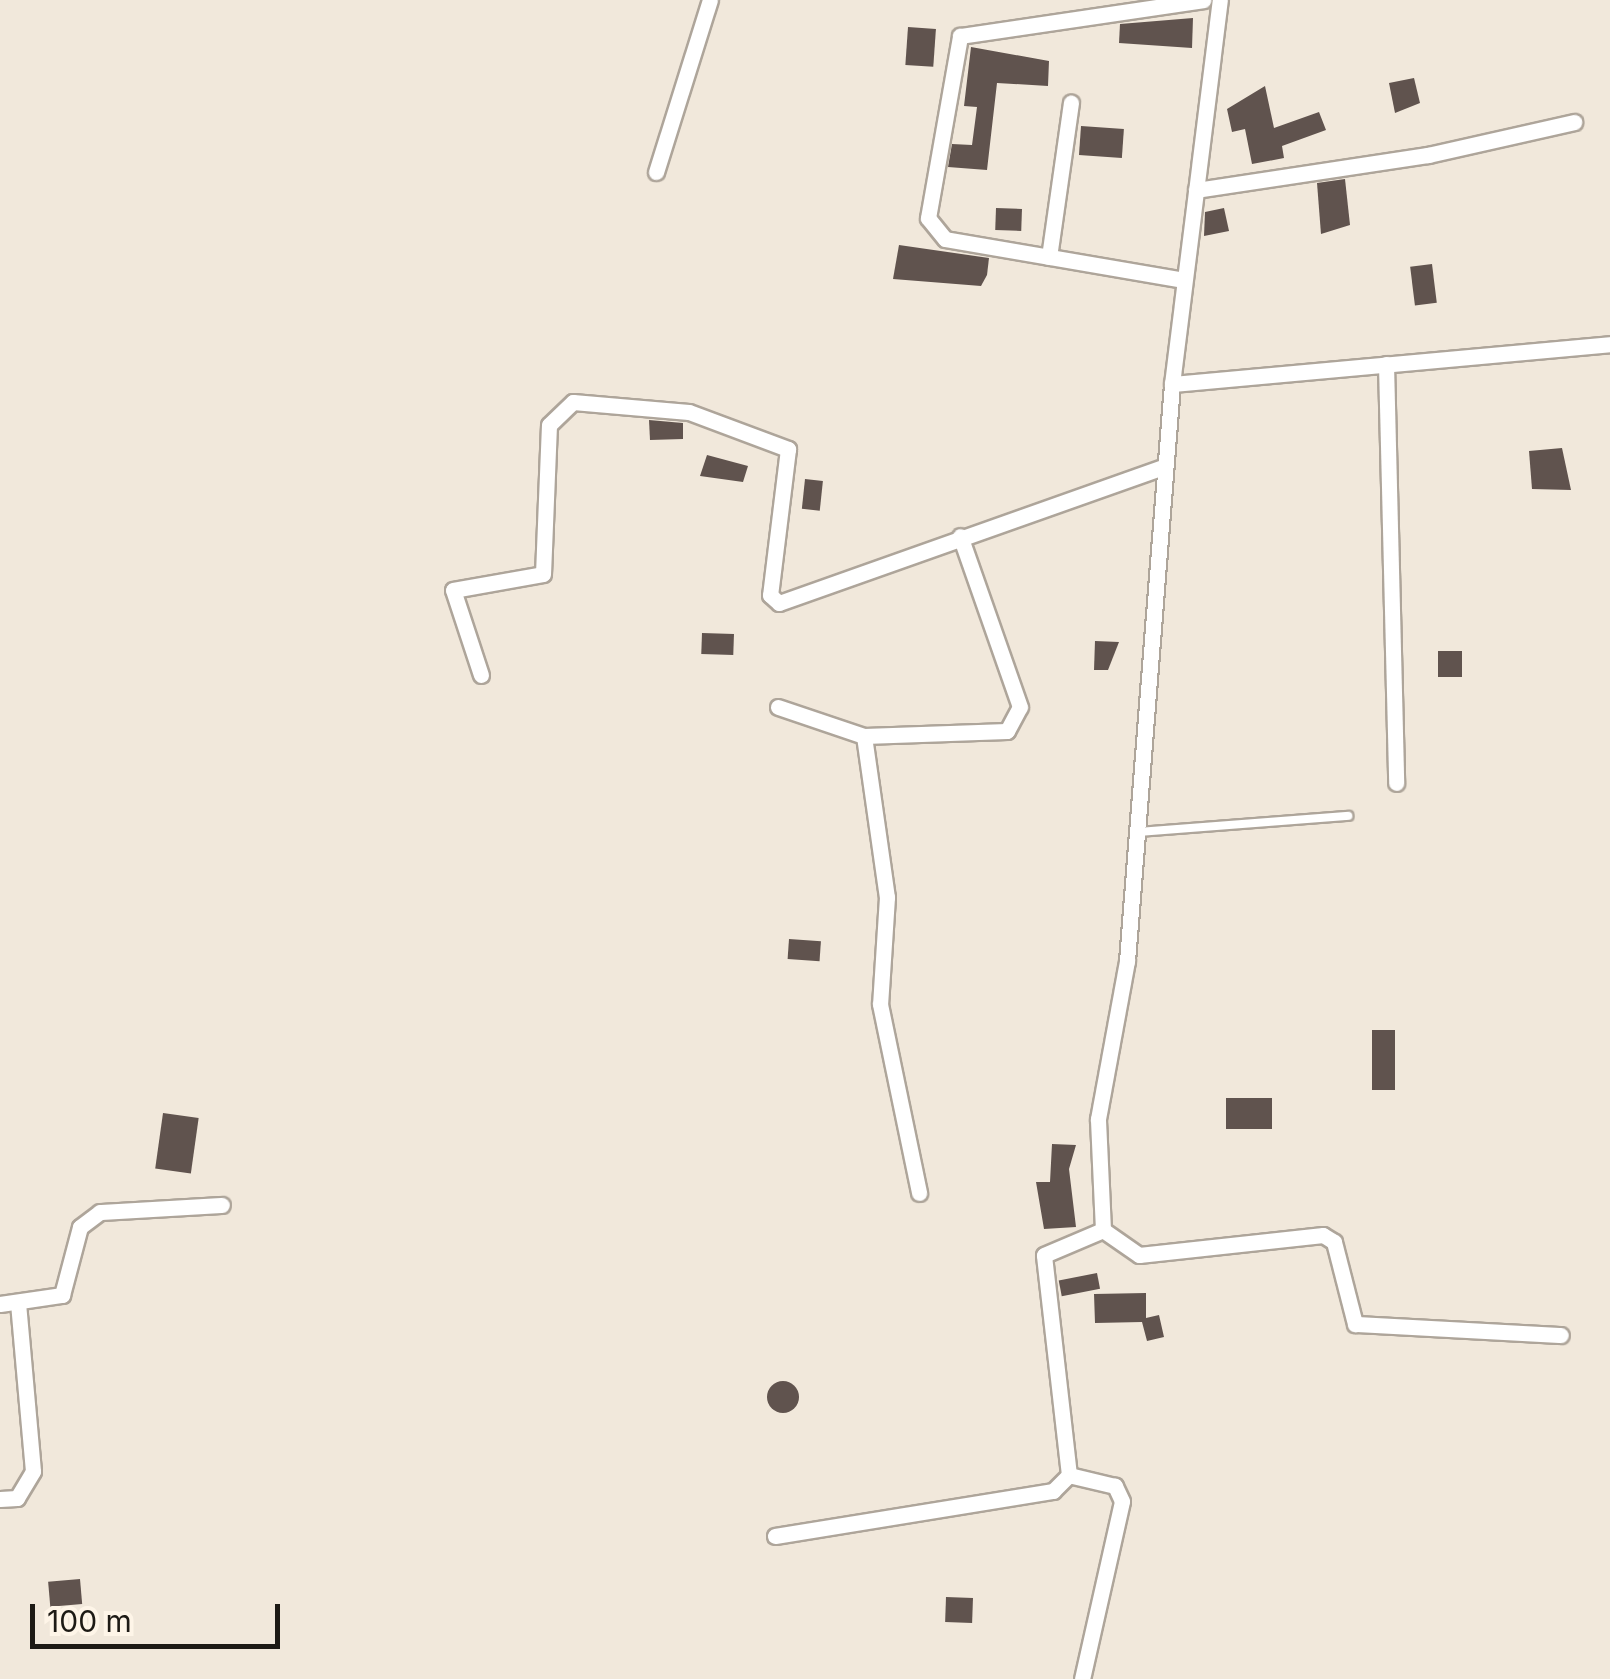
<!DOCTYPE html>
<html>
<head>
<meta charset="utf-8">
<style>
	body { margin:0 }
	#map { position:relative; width:1610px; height:1679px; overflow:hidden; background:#f1e8db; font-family:Inter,sans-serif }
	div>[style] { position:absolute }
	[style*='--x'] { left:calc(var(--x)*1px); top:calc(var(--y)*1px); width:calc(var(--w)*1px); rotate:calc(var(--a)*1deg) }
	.building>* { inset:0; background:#60534e; transform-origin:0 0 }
	.round { border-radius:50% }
	.roads { filter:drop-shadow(2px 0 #aea59a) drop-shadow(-2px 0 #aea59a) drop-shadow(0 2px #aea59a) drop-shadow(0 -2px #aea59a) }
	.lane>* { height:8px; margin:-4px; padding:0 4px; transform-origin:4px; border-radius:4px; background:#fff }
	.street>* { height:15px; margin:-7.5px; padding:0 7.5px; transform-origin:7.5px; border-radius:7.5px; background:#fff }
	span { translate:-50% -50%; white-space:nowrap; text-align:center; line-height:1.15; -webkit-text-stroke:10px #fef5e8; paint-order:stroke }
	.scale { position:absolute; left:30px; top:1604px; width:250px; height:45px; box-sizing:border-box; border:5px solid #1d1a15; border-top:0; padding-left:12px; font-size:30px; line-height:35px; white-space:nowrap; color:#1d1a15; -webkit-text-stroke:8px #fef5e8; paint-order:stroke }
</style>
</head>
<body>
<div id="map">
	<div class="building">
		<div style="clip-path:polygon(1193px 18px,1192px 48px,1119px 43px,1120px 24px)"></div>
		<div style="left:908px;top:27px;width:28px;height:38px;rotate:4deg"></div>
		<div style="clip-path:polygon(971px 47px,1049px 61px,1048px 86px,997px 83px,987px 170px,948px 167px,952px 144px,972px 145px,977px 107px,964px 106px)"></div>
		<div style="clip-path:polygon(1414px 78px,1420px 103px,1395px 113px,1389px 83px)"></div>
		<div style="clip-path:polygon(1265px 86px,1274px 128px,1319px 112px,1326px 130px,1282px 146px,1284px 158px,1252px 164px,1245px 129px,1232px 132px,1227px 109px)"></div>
		<div style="left:1081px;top:126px;width:43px;height:29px;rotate:4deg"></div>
		<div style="clip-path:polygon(1345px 179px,1350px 225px,1321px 234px,1317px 183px)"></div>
		<div style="left:996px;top:208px;width:26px;height:22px;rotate:2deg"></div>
		<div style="clip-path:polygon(1224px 208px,1229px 231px,1204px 236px,1205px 212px)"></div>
		<div style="clip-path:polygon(899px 245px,989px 258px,987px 275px,981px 286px,893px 279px)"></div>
		<div style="left:1432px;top:264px;width:39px;height:22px;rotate:83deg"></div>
		<div style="clip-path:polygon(649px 420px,683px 423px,683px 439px,650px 440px)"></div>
		<div style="clip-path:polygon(1562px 448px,1571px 490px,1532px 489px,1529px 451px)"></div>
		<div style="clip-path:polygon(707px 455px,748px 466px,743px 482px,700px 476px)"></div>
		<div style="left:805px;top:479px;width:18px;height:30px;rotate:6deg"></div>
		<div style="left:702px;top:633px;width:32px;height:21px;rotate:2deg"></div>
		<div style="clip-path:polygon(1095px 641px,1119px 642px,1108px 670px,1094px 670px)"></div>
		<div style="left:1438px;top:651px;width:24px;height:26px"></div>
		<div style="left:789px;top:939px;width:32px;height:20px;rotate:4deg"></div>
		<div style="left:1372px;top:1030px;width:23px;height:60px"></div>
		<div style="left:1226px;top:1098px;width:46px;height:31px"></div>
		<div style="left:163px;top:1113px;width:36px;height:56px;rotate:8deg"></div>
		<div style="clip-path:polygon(1052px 1144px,1076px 1145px,1069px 1169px,1076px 1227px,1044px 1229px,1036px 1182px,1050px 1182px)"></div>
		<div style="left:1097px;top:1273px;width:16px;height:39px;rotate:79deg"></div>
		<div style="clip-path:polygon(1146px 1293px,1146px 1318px,1159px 1315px,1164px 1337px,1147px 1341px,1142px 1322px,1095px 1323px,1094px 1294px)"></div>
		<div class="round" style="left:767px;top:1381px;width:32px;height:32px"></div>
		<div style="left:80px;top:1579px;width:25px;height:32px;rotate:85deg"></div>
		<div style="left:946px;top:1597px;width:27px;height:25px;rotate:2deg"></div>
	</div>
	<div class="roads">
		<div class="lane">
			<div style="--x:1139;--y:832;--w:210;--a:-4.4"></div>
		</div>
		<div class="street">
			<div style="--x:656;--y:172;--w:180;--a:-72.6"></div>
			<div style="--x:1196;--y:190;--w:235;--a:-8.6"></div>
			<div style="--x:1428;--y:155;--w:150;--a:-12.7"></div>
			<div style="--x:1049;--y:257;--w:156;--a:-81.9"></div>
			<div style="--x:1184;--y:280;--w:242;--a:-170.3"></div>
			<div style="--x:945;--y:239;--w:27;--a:-129"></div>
			<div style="--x:928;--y:218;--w:185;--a:-80"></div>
			<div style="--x:960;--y:36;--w:246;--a:-8.4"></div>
			<div style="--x:1386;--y:364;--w:419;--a:88.6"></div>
			<div style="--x:1172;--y:384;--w:440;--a:-5.2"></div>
			<div style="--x:481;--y:675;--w:89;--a:-108.2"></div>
			<div style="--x:453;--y:590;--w:91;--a:-10.1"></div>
			<div style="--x:543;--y:574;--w:149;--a:-87.7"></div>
			<div style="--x:549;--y:425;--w:33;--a:-44"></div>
			<div style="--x:573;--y:402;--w:116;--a:4.9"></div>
			<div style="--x:689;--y:412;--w:106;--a:20.5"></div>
			<div style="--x:788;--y:449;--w:147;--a:97"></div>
			<div style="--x:770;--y:595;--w:12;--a:42"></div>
			<div style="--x:779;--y:603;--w:410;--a:-19.5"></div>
			<div style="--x:778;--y:707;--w:91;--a:18.6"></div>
			<div style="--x:864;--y:736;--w:143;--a:-2"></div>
			<div style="--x:1007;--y:731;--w:27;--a:-62"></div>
			<div style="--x:1020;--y:707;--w:181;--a:-109.3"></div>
			<div style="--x:864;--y:736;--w:163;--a:81.9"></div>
			<div style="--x:887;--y:897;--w:107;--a:93.7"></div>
			<div style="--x:880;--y:1004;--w:193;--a:78.3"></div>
			<div style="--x:1103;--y:1230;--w:44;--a:34.8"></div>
			<div style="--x:1139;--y:1255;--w:185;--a:-6.2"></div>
			<div style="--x:1323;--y:1235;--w:13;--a:32"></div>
			<div style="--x:1334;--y:1242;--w:85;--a:75.6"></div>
			<div style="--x:1355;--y:1324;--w:206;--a:3.1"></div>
			<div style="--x:0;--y:1304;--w:63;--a:-8.3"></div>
			<div style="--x:62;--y:1295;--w:70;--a:-75.2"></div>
			<div style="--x:80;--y:1227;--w:25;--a:-37"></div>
			<div style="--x:100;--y:1212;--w:122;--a:-3.3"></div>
			<div style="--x:0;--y:1499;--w:17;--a:-3"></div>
			<div style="--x:17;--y:1498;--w:31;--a:-59"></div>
			<div style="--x:33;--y:1471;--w:168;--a:-95.1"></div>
			<div style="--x:775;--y:1536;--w:282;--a:-9.2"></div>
			<div style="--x:1053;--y:1491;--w:23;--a:-45"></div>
			<div style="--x:1082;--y:1679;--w:182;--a:-77.3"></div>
			<div style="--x:1122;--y:1501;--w:17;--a:-115"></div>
			<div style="--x:1115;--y:1486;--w:47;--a:-166.6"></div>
			<div style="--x:1069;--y:1475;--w:221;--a:-96.5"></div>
			<div style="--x:1044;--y:1255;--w:64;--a:-23"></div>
			<div style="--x:1103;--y:1230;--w:111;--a:-92.6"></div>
			<div style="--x:1098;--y:1119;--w:161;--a:-79.6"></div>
			<div style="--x:1127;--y:961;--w:579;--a:-85.54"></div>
			<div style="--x:1172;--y:384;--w:387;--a:-82.9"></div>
		</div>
	</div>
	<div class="scale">100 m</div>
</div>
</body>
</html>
